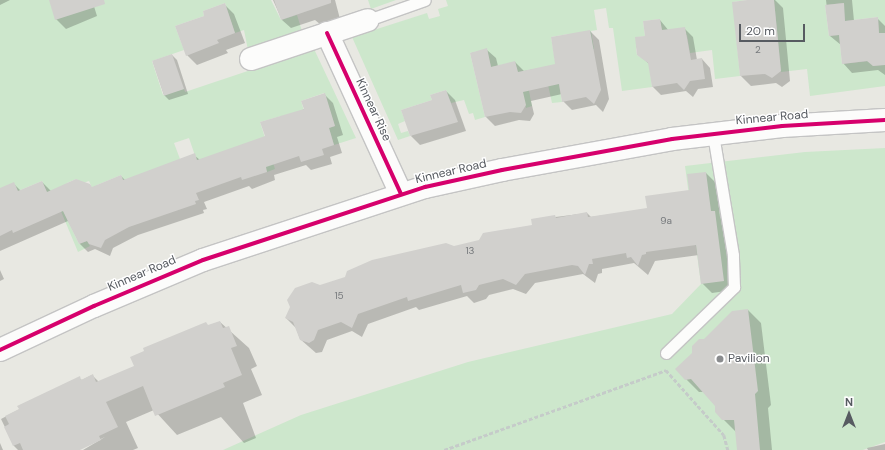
<!DOCTYPE html>
<html>
<head>
<meta charset="utf-8">
<style>
	body { margin:0 }
	#map { position:relative; width:885px; height:450px; overflow:hidden; background:#e8e8e2; font-family:"DM Sans",sans-serif }
	div>[style] { position:absolute }
	[style*='--x'] { left:calc(var(--x)*1px); top:calc(var(--y)*1px); width:calc(var(--w)*1px); rotate:calc(var(--a)*1deg) }
	.green>* { inset:0; background:#cde7cc }
	.shadow>* { inset:0; background:#0003 }
	.building>* { inset:0; background:#d1d0cd; transform-origin:0 0 }
	.path>* { height:2.5px; margin-top:-1.25px; transform-origin:0; background:repeating-linear-gradient(90deg,#c5cbc9 0 4px,transparent 0 6px) }
	.roads { filter:drop-shadow(1px 0 #c4c4c4) drop-shadow(-1px 0 #c4c4c4) drop-shadow(0 1px #c4c4c4) drop-shadow(0 -1px #c4c4c4) }
	.lane>* { height:11px; margin:-5.5px; padding:0 5.5px; transform-origin:5.5px; border-radius:5.5px; background:#fcfcfb }
	.street>* { height:22px; margin:-11px; padding:0 11px; transform-origin:11px; border-radius:11px; background:#fcfcfb }
	.cycleway>* { height:4px; margin:-2px; padding:0 2px; transform-origin:2px; border-radius:2px; background:#d6006c }
	.dots>* { width:11px; height:11px; translate:-50% -50%; box-sizing:border-box; border:2px solid #fff; border-radius:50% }
	span { translate:-50% -50%; white-space:nowrap; text-align:center; line-height:1.15; -webkit-text-stroke:3px #fff; paint-order:stroke }
	.number-label { font-size:10px; color:#777a7d }
	.number-label span { -webkit-text-stroke-width:0 }
	.street-label { font-size:12px; color:#575b61 }
	.poi-label { font-size:12px; color:#575b61 }
	.left { translate:0 -50%; text-align:left }
	.north { position:absolute; left:829px; top:394px; width:40px; height:40px; -webkit-text-stroke:3px #fff; paint-order:stroke; rotate:0deg; font-size:11px; font-weight:700; line-height:16px; text-align:center; color:#575b61 }
	.north::after { content:''; display:block; margin:auto; width:14px; height:18px; background:#575b61; clip-path:polygon(50% 0,100% 100%,50% 72%,0 100%) }
	.scale { position:absolute; left:739px; top:24px; width:66px; height:18px; box-sizing:border-box; border:2px solid #575b61; border-top:0; padding-left:5px; font-size:12px; line-height:14px; white-space:nowrap; color:#575b61; -webkit-text-stroke:3px #fff; paint-order:stroke }
</style>
</head>
<body>
<div id="map">
	<div class="green">
		<div style="clip-path:polygon(0 0,271px 0,281px 20px,297px 15px,302px 31px,248px 50px,244px 30px,235px 33px,225px 3px,203px 11px,204px 16px,175px 26px,184px 50px,152px 61px,163px 95px,184px 89px,185px 92px,314px 49px,356px 138px,334px 145px,329px 128px,335px 126px,324px 93px,301px 101px,308px 123px,286px 131px,281px 116px,260px 122px,275px 169px,267px 172px,256px 140px,205px 185px,189px 138px,174px 143px,180px 159px,141px 222px,121px 175px,97px 185px,96px 197px,89px 181px,83px 183px,76px 179px,67px 183px,66px 188px,56px 196px,79px 244px,87px 241px,90px 246px,78px 252px,60px 209px,55px 211px,42px 181px,18px 191px,0 188px)"></div>
		<div style="clip-path:polygon(368px 0,396px 0,371px 9px)"></div>
		<div style="clip-path:polygon(446px 0,747px 0,733px 2px,740px 76px,715px 79px,712px 50px,690px 53px,687px 35px,663px 38px,660px 19px,643px 21px,645px 36px,638px 37px,639px 45px,636px 49px,637px 55px,640px 57px,648px 56px,652px 87px,622px 91px,613px 28px,609px 28px,606px 8px,594px 10px,597px 30px,591px 31px,594px 49px,571px 53px,568px 34px,551px 37px,562px 102px,552px 103px,544px 67px,525px 71px,532px 106px,526px 108px,515px 62px,491px 67px,487px 49px,470px 53px,485px 117px,475px 120px,473px 113px,469px 114px,464px 100px,451px 103px,446px 90px,430px 95px,432px 100px,401px 110px,405px 121px,398px 124px,401px 133px,408px 131px,410px 136px,398px 140px,352px 37px,427px 13px,429px 19px,440px 16px,438px 9px,448px 6px)"></div>
		<div style="clip-path:polygon(774px 0,885px 0,885px 33px,879px 33px,878px 17px,845px 21px,843px 3px,825px 5px,829px 36px,839px 35px,842px 64px,870px 61px,873px 66px,881px 65px,885px 59px,885px 86px,810px 96px,807px 69px,781px 72px)"></div>
		<div style="clip-path:polygon(885px 148px,885px 442px,863px 450px,223px 450px,301px 415px,468px 362px,672px 314px,701px 284px,685px 166px,805px 152px)"></div>
	</div>
	<div class="shadow">
		<div style="clip-path:polygon(0 0,10px 0,0 5px)"></div>
		<div style="clip-path:polygon(50px 0,92px 0,97px 16px,66px 29px,56px 19px)"></div>
		<div style="clip-path:polygon(273px 0,335px 0,340px 19px,321px 25px,315px 20px,291px 28px,282px 20px)"></div>
		<div style="clip-path:polygon(756px 0,775px 0,783px 8px,790px 81px,782px 87px,776px 83px,751px 86px,741px 76px)"></div>
		<div style="clip-path:polygon(826px 0,852px 0,854px 21px,877px 18px,885px 26px,885px 75px,878px 70px,852px 73px,843px 63px,841px 45px,830px 36px)"></div>
		<div style="clip-path:polygon(224px 4px,234px 14px,245px 43px,226px 50px,228px 53px,197px 65px,187px 55px,205px 16px)"></div>
		<div style="clip-path:polygon(660px 20px,669px 31px,684px 28px,693px 37px,697px 60px,702px 59px,710px 68px,713px 87px,698px 89px,693px 97px,686px 91px,661px 95px,653px 87px,650px 65px,638px 54px,646px 36px)"></div>
		<div style="clip-path:polygon(590px 31px,599px 40px,609px 99px,603px 112px,596px 105px,572px 110px,563px 101px,562px 94px,531px 101px,534px 114px,530px 121px,519px 120px,495px 126px,486px 117px,471px 53px,487px 50px,496px 58px,498px 66px,515px 62px,524px 71px,556px 65px)"></div>
		<div style="clip-path:polygon(172px 55px,177px 60px,188px 94px,169px 100px,164px 95px,153px 62px)"></div>
		<div style="clip-path:polygon(446px 91px,455px 100px,466px 131px,420px 145px,411px 136px,433px 100px)"></div>
		<div style="clip-path:polygon(324px 94px,333px 103px,343px 135px,337px 137px,342px 153px,330px 157px,332px 164px,311px 170px,306px 165px,274px 175px,275px 180px,252px 189px,249px 186px,204px 202px,207px 209px,203px 210px,204px 213px,138px 235px,113px 248px,110px 256px,95px 249px,88px 252px,80px 244px,68px 221px,0 251px,0 189px,14px 184px,21px 191px,42px 182px,51px 191px,92px 188px,121px 176px,125px 180px,194px 155px,200px 160px,266px 137px)"></div>
		<div style="clip-path:polygon(706px 173px,716px 183px,720px 217px,724px 222px,733px 290px,712px 293px,702px 283px,699px 255px,655px 261px,648px 275px,634px 263px,602px 269px,602px 273px,598px 274px,595px 283px,583px 274px,535px 283px,526px 294px,513px 289px,489px 295px,486px 299px,474px 303px,467px 296px,419px 310px,416px 307px,368px 324px,362px 337px,352px 331px,327px 340px,322px 352px,316px 353px,300px 339px,296px 328px,286px 318px,320px 286px,533px 226px,532px 220px,587px 213px,591px 217px,648px 209px,690px 191px)"></div>
		<div style="clip-path:polygon(0 270px,4px 279px,0 281px)"></div>
		<div style="clip-path:polygon(748px 310px,761px 323px,771px 405px,768px 408px,772px 450px,738px 450px,736px 432px,716px 412px,716px 406px,704px 392px,699px 392px,686px 379px,693px 354px,704px 340px)"></div>
		<div style="clip-path:polygon(220px 322px,249px 348px,257px 366px,251px 369px,262px 395px,243px 403px,256px 438px,244px 443px,221px 417px,177px 435px,154px 410px,126px 422px,138px 448px,133px 450px,83px 450px,105px 437px,78px 450px,18px 450px,14px 446px,1px 419px,79px 378px,82px 380px,92px 375px,99px 382px,135px 367px)"></div>
		<div style="clip-path:polygon(0 443px,3px 450px,0 450px)"></div>
		<div style="clip-path:polygon(885px 444px,885px 450px,868px 450px,867px 448px)"></div>
	</div>
	<div class="building">
		<div style="clip-path:polygon(49px 0,104px 0,105px 4px,55px 20px)"></div>
		<div style="clip-path:polygon(274px 0,331px 0,331px 3px,281px 20px)"></div>
		<div style="clip-path:polygon(747px 0,774px 0,781px 71px,772px 78px,765px 74px,740px 76px,732px 2px)"></div>
		<div style="clip-path:polygon(225px 3px,235px 33px,217px 40px,219px 43px,186px 56px,175px 26px,204px 16px,203px 11px)"></div>
		<div style="clip-path:polygon(844px 3px,845px 21px,878px 17px,879px 33px,885px 33px,885px 65px,873px 66px,867px 61px,842px 64px,839px 35px,829px 36px,825px 5px)"></div>
		<div style="clip-path:polygon(660px 19px,662px 30px,685px 27px,691px 60px,702px 58px,705px 79px,690px 81px,684px 90px,677px 83px,652px 87px,648px 63px,637px 55px,635px 37px,645px 36px,643px 21px)"></div>
		<div style="clip-path:polygon(590px 30px,601px 90px,594px 104px,586px 97px,562px 102px,559px 84px,523px 92px,526px 105px,521px 113px,510px 112px,485px 117px,470px 53px,487px 48px,491px 67px,515px 61px,518px 72px,555px 64px,551px 37px)"></div>
		<div style="left:172px;top:54px;width:37px;height:21px;rotate:71deg"></div>
		<div style="clip-path:polygon(446px 90px,458px 122px,410px 136px,401px 110px,432px 100px,430px 95px)"></div>
		<div style="clip-path:polygon(325px 93px,335px 126px,329px 128px,334px 145px,322px 149px,324px 155px,301px 162px,299px 156px,266px 167px,267px 172px,242px 180px,241px 177px,196px 193px,199px 200px,195px 201px,196px 204px,129px 227px,105px 240px,101px 248px,89px 244px,87px 241px,79px 244px,63px 211px,13px 233px,12px 230px,0 236px,0 188px,14px 182px,18px 191px,42px 181px,47px 192px,76px 179px,90px 184px,92px 187px,121px 175px,123px 180px,195px 153px,197px 160px,265px 136px,260px 122px,304px 109px,301px 101px)"></div>
		<div style="clip-path:polygon(706px 172px,711px 211px,715px 211px,724px 281px,701px 284px,696px 245px,646px 252px,646px 254px,642px 255px,638px 266px,631px 257px,627px 258px,626px 253px,592px 259px,593px 264px,589px 264px,585px 275px,578px 266px,572px 265px,525px 274px,516px 285px,503px 279px,479px 285px,476px 290px,463px 293px,461px 285px,408px 301px,407px 297px,358px 314px,352px 328px,341px 322px,318px 330px,314px 340px,309px 343px,300px 340px,293px 322px,285px 318px,290px 307px,287px 300px,295px 288px,312px 282px,320px 285px,345px 277px,347px 271px,372px 260px,446px 243px,454px 246px,479px 240px,483px 233px,532px 225px,531px 219px,555px 215px,556px 218px,587px 212px,588px 217px,647px 208px,645px 196px,689px 190px,687px 174px)"></div>
		<div style="clip-path:polygon(748px 309px,758px 391px,755px 394px,760px 450px,737px 450px,734px 420px,722px 420px,715px 412px,715px 406px,691px 379px,685px 380px,675px 369px,692px 353px,692px 346px,699px 339px,704px 339px,732px 311px)"></div>
		<div style="clip-path:polygon(220px 321px,223px 328px,229px 326px,237px 346px,231px 348px,242px 375px,223px 383px,225px 387px,155px 416px,143px 386px,106px 402px,118px 427px,99px 436px,101px 440px,80px 450px,23px 450px,20px 443px,13px 446px,4px 427px,9px 424px,5px 416px,19px 409px,17px 406px,80px 376px,81px 380px,93px 374px,96px 382px,134px 366px,130px 357px,144px 351px,143px 348px,206px 322px,208px 325px)"></div>
	</div>
	<div class="path">
		<div style="--x:444;--y:450;--w:236;--a:-19.8"></div>
		<div style="--x:666;--y:370;--w:87;--a:48.3"></div>
		<div style="--x:724;--y:435;--w:16;--a:75"></div>
	</div>
	<div class="roads">
		<div class="lane">
			<div style="--x:368;--y:20;--w:60;--a:-19.3"></div>
			<div style="--x:666;--y:353;--w:95;--a:-44.1"></div>
			<div style="--x:734;--y:287;--w:32;--a:-92"></div>
			<div style="--x:733;--y:255;--w:123;--a:-99.4"></div>
		</div>
		<div class="street">
			<div style="--x:327;--y:33;--w:177;--a:65.3"></div>
			<div style="--x:251;--y:59;--w:123;--a:-18.4"></div>
			<div style="--x:0;--y:350;--w:104;--a:-25.1"></div>
			<div style="--x:94;--y:306;--w:118;--a:-22.9"></div>
			<div style="--x:203;--y:260;--w:234;--a:-18.2"></div>
			<div style="--x:425;--y:187;--w:79;--a:-12.4"></div>
			<div style="--x:502;--y:170;--w:173;--a:-10.3"></div>
			<div style="--x:672;--y:139;--w:111;--a:-6.7"></div>
			<div style="--x:782;--y:126;--w:103;--a:-3.3"></div>
		</div>
	</div>
	<div class="cycleway">
		<div style="--x:327;--y:33;--w:177;--a:65.3"></div>
		<div style="--x:0;--y:350;--w:104;--a:-25.1"></div>
		<div style="--x:94;--y:306;--w:118;--a:-22.9"></div>
		<div style="--x:203;--y:260;--w:234;--a:-18.2"></div>
		<div style="--x:425;--y:187;--w:79;--a:-12.4"></div>
		<div style="--x:502;--y:170;--w:173;--a:-10.3"></div>
		<div style="--x:672;--y:139;--w:111;--a:-6.7"></div>
		<div style="--x:782;--y:126;--w:103;--a:-3.3"></div>
	</div>
	<div class="dots">
		<div style="left:720px;top:359px;background:#8a8c8e"></div>
	</div>
	<div class="number-label">
		<span style="left:758px;top:50px">2</span>
		<span style="left:666px;top:221px">9a</span>
		<span style="left:470px;top:251px">13</span>
		<span style="left:339px;top:296px">15</span>
	</div>
	<div class="street-label">
		<span style="left:373px;top:110px;rotate:65deg">Kinnear Rise</span>
		<span style="left:772px;top:118px;rotate:-5deg">Kinnear Road</span>
		<span style="left:451px;top:172px;rotate:-13deg">Kinnear Road</span>
		<span style="left:142px;top:274px;rotate:-23deg">Kinnear Road</span>
	</div>
	<div class="poi-label">
		<span class="left" style="left:728px;top:359px">Pavilion</span>
	</div>
	<div class="north">N</div>
	<div class="scale">20 m</div>
</div>
</body>
</html>
